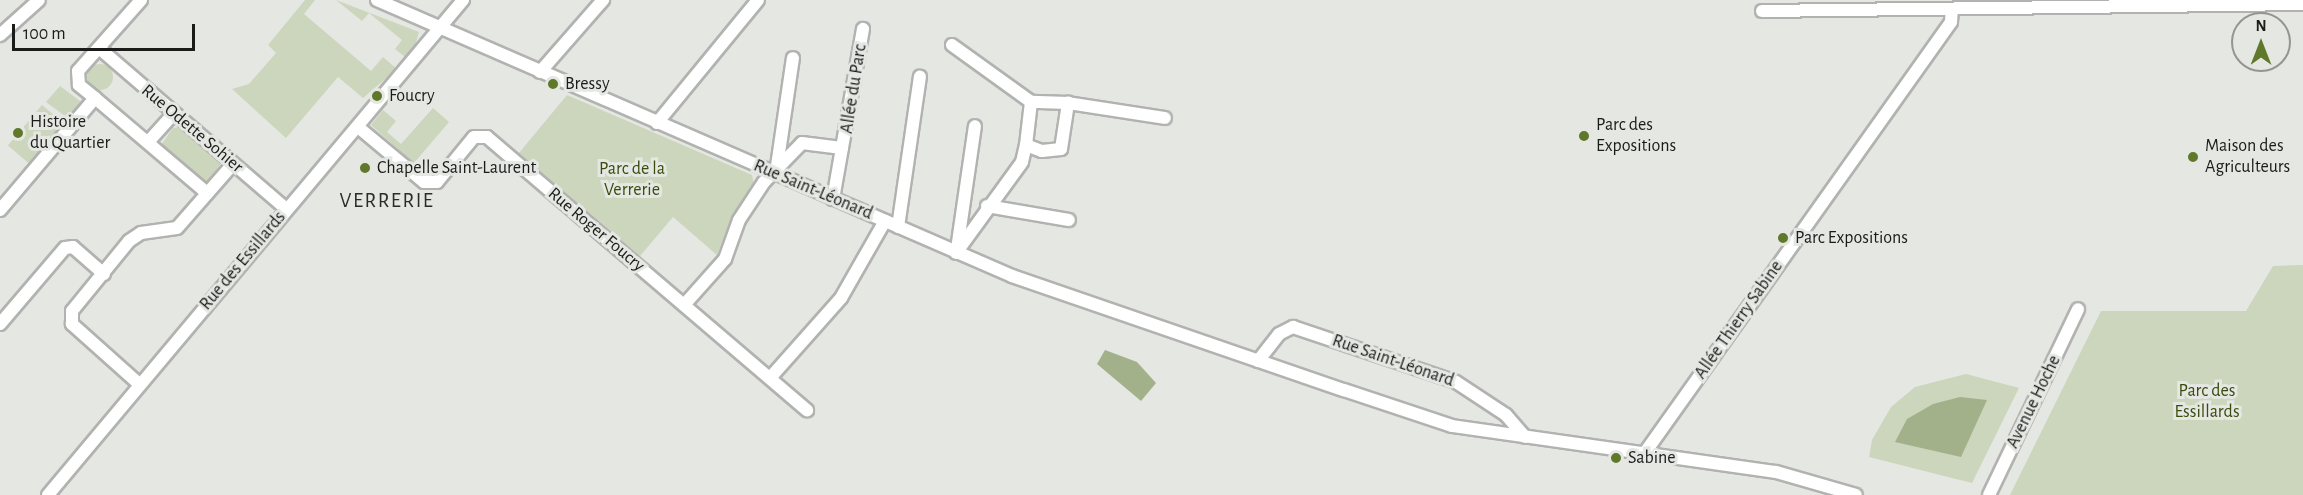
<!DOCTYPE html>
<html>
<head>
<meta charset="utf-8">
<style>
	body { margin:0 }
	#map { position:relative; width:2303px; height:495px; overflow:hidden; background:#e5e7e3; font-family:"Alegreya Sans",sans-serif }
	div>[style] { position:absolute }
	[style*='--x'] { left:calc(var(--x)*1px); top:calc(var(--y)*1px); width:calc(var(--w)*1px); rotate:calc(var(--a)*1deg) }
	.green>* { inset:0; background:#cbd6bc; transform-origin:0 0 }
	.round { border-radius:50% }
	.water>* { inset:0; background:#a2b189 }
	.roads { filter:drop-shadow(2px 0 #b2b3b0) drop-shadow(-2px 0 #b2b3b0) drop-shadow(0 2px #b2b3b0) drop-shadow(0 -2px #b2b3b0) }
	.minor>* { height:12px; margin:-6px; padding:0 6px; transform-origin:6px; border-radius:6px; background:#fff }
	.dots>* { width:16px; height:16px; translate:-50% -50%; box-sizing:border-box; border:3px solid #e5e7e3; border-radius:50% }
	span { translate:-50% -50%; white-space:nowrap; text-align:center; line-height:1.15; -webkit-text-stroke:6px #e5e7e3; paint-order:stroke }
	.poi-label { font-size:18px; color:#1b1b1a }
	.left { translate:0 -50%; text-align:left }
	.street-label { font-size:18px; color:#1b1b1a }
	.park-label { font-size:18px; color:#394c0b }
	.quarter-label { font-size:21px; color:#2c2d2a; letter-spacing:1.5px }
	.north { position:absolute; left:2231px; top:12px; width:60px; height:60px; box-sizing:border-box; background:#e5e7e3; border:2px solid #949593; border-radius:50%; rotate:0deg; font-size:16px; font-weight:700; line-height:24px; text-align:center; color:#1b1b1a }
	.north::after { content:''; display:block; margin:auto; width:21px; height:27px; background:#5f782a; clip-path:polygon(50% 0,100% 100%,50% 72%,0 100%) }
	.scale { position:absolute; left:12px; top:24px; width:183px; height:27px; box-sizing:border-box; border:3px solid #1b1b1a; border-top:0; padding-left:8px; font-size:18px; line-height:21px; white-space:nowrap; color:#1b1b1a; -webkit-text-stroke:4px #e5e7e3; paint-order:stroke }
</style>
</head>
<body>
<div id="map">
	<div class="green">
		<div style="clip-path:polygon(305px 0,315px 0,304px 14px,371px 71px,383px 57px,397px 69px,363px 98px,338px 77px,286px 138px,232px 89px,249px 84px,276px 53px,268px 45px)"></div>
		<div style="clip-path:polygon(336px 0,419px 32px,415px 46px,405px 57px,395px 49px,402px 40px,369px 13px,362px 21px)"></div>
		<div class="round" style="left:87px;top:64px;width:26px;height:26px"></div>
		<div style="clip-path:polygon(60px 86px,84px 104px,69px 119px,46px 102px)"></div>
		<div style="clip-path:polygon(567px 95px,752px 175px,754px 185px,731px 219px,717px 255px,673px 217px,640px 256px,519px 153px)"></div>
		<div style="left:42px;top:105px;width:30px;height:53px;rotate:40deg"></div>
		<div style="clip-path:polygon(433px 108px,449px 122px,414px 163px,371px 125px,383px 110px,396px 121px,387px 132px,401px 144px)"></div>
		<div style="clip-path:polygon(181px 127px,221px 163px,207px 183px,161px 145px,173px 128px)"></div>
		<div style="clip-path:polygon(2303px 265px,2303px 495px,2010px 495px,2101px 311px,2246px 311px,2273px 266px)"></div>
		<div style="clip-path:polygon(1966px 374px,2019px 388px,1972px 483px,1869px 457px,1872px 440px,1891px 407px,1915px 387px)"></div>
	</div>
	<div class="water">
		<div style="clip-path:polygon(1105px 350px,1137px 362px,1156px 383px,1141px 401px,1097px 364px)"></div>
		<div style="clip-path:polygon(1960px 397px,1987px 400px,1961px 457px,1895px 442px,1907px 419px,1933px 404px)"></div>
	</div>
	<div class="roads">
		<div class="minor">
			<div style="--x:377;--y:0;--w:692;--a:23.49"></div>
			<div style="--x:1012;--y:276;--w:351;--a:19"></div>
			<div style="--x:1344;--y:390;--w:114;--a:18.4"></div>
			<div style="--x:1452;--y:426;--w:327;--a:8.1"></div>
			<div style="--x:1776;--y:472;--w:83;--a:16"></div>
			<div style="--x:1762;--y:11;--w:541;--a:-0.74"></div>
			<div style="--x:0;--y:35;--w:52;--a:-41.9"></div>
			<div style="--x:952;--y:45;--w:97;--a:35.8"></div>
			<div style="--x:99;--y:48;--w:247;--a:40.7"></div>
			<div style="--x:540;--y:72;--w:96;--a:-48.8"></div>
			<div style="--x:95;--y:98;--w:147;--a:40.3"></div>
			<div style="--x:1068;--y:103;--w:98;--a:8.8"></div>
			<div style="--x:657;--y:123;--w:159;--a:-50.6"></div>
			<div style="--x:358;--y:127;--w:86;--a:39.8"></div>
			<div style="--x:424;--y:182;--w:13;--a:0"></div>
			<div style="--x:437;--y:182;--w:58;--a:-50.6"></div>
			<div style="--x:474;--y:137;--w:13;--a:0"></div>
			<div style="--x:487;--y:137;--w:421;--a:40.5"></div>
			<div style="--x:149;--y:141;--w:36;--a:-48"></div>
			<div style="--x:842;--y:148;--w:121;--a:-80"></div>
			<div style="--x:777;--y:166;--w:109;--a:-81.6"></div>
			<div style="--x:987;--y:206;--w:83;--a:9.7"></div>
			<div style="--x:0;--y:210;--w:147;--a:-49.7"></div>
			<div style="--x:95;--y:98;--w:21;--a:-141"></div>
			<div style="--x:79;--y:85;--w:14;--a:-94"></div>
			<div style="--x:78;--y:71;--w:95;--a:-48.4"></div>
			<div style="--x:898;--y:227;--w:152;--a:-81.7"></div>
			<div style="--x:957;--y:249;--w:124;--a:-81.7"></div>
			<div style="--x:956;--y:253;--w:112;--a:-54"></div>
			<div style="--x:1022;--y:162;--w:17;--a:-77"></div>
			<div style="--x:1026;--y:145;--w:17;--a:21"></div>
			<div style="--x:1042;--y:151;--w:19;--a:-6"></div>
			<div style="--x:1061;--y:149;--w:47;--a:-81.3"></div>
			<div style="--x:1068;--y:103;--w:37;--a:-178"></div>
			<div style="--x:1031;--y:102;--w:43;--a:96.6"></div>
			<div style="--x:684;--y:305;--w:62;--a:-48.3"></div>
			<div style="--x:725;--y:259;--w:41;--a:-70.3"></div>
			<div style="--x:739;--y:220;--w:45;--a:-56.7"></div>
			<div style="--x:764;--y:182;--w:54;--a:-45.7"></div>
			<div style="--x:802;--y:143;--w:40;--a:7.1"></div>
			<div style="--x:842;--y:148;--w:52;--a:100"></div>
			<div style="--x:0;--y:324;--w:100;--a:-49.5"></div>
			<div style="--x:65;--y:248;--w:8;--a:-7"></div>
			<div style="--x:73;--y:247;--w:41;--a:41.1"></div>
			<div style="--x:1258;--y:361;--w:34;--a:-52"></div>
			<div style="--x:1279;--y:334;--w:16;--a:-27"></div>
			<div style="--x:1293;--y:327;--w:172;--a:18.6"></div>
			<div style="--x:1456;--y:382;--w:60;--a:33.4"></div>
			<div style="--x:1506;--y:415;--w:29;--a:49"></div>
			<div style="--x:770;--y:378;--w:107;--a:-48.4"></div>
			<div style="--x:841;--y:298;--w:89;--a:-60.3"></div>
			<div style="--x:138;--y:383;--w:89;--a:-138.2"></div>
			<div style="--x:72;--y:324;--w:13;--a:-90"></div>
			<div style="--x:72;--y:311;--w:90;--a:-50.8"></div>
			<div style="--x:129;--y:241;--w:14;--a:-34"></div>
			<div style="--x:141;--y:233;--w:36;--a:-8"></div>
			<div style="--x:177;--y:228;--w:85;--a:-48.8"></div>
			<div style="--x:1644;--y:454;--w:530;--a:-54.6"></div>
			<div style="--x:1951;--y:22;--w:13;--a:-86"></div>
			<div style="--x:48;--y:495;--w:646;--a:-50.02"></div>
			<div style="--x:1989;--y:495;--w:206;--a:-64.4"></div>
		</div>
	</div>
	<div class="dots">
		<div style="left:553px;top:84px;background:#5f782a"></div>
		<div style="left:377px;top:96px;background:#5f782a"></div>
		<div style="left:18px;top:133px;background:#5f782a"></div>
		<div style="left:1584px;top:136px;background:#5f782a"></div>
		<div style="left:2193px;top:157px;background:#5f782a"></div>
		<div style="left:365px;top:168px;background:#5f782a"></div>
		<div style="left:1783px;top:238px;background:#5f782a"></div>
		<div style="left:1616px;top:458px;background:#5f782a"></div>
	</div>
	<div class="poi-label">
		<span class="left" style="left:565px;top:84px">Bressy</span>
		<span class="left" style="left:389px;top:96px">Foucry</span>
		<span class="left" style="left:30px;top:133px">Histoire<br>du Quartier</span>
		<span class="left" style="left:1596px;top:136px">Parc des<br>Expositions</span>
		<span class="left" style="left:2205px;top:157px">Maison des<br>Agriculteurs</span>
		<span class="left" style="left:377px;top:168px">Chapelle Saint-Laurent</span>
		<span class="left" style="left:1795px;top:238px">Parc Expositions</span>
		<span class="left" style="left:1628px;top:458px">Sabine</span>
	</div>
	<div class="street-label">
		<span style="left:854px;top:89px;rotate:-81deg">Allée du Parc</span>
		<span style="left:192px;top:129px;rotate:40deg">Rue Odette Sohier</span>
		<span style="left:813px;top:190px;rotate:23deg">Rue Saint-Léonard</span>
		<span style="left:596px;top:230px;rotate:40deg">Rue Roger Foucry</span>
		<span style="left:243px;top:261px;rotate:-50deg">Rue des Essillards</span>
		<span style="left:1739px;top:320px;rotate:-55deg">Allée Thierry Sabine</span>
		<span style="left:1393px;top:361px;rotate:19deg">Rue Saint-Léonard</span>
		<span style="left:2034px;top:402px;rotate:-64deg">Avenue Hoche</span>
	</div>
	<div class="park-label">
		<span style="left:632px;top:180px">Parc de la<br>Verrerie</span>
		<span style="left:2207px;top:402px">Parc des<br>Essillards</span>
	</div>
	<div class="quarter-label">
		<span style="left:387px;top:201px">VERRERIE</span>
	</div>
	<div class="north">N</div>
	<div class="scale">100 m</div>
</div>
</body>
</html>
